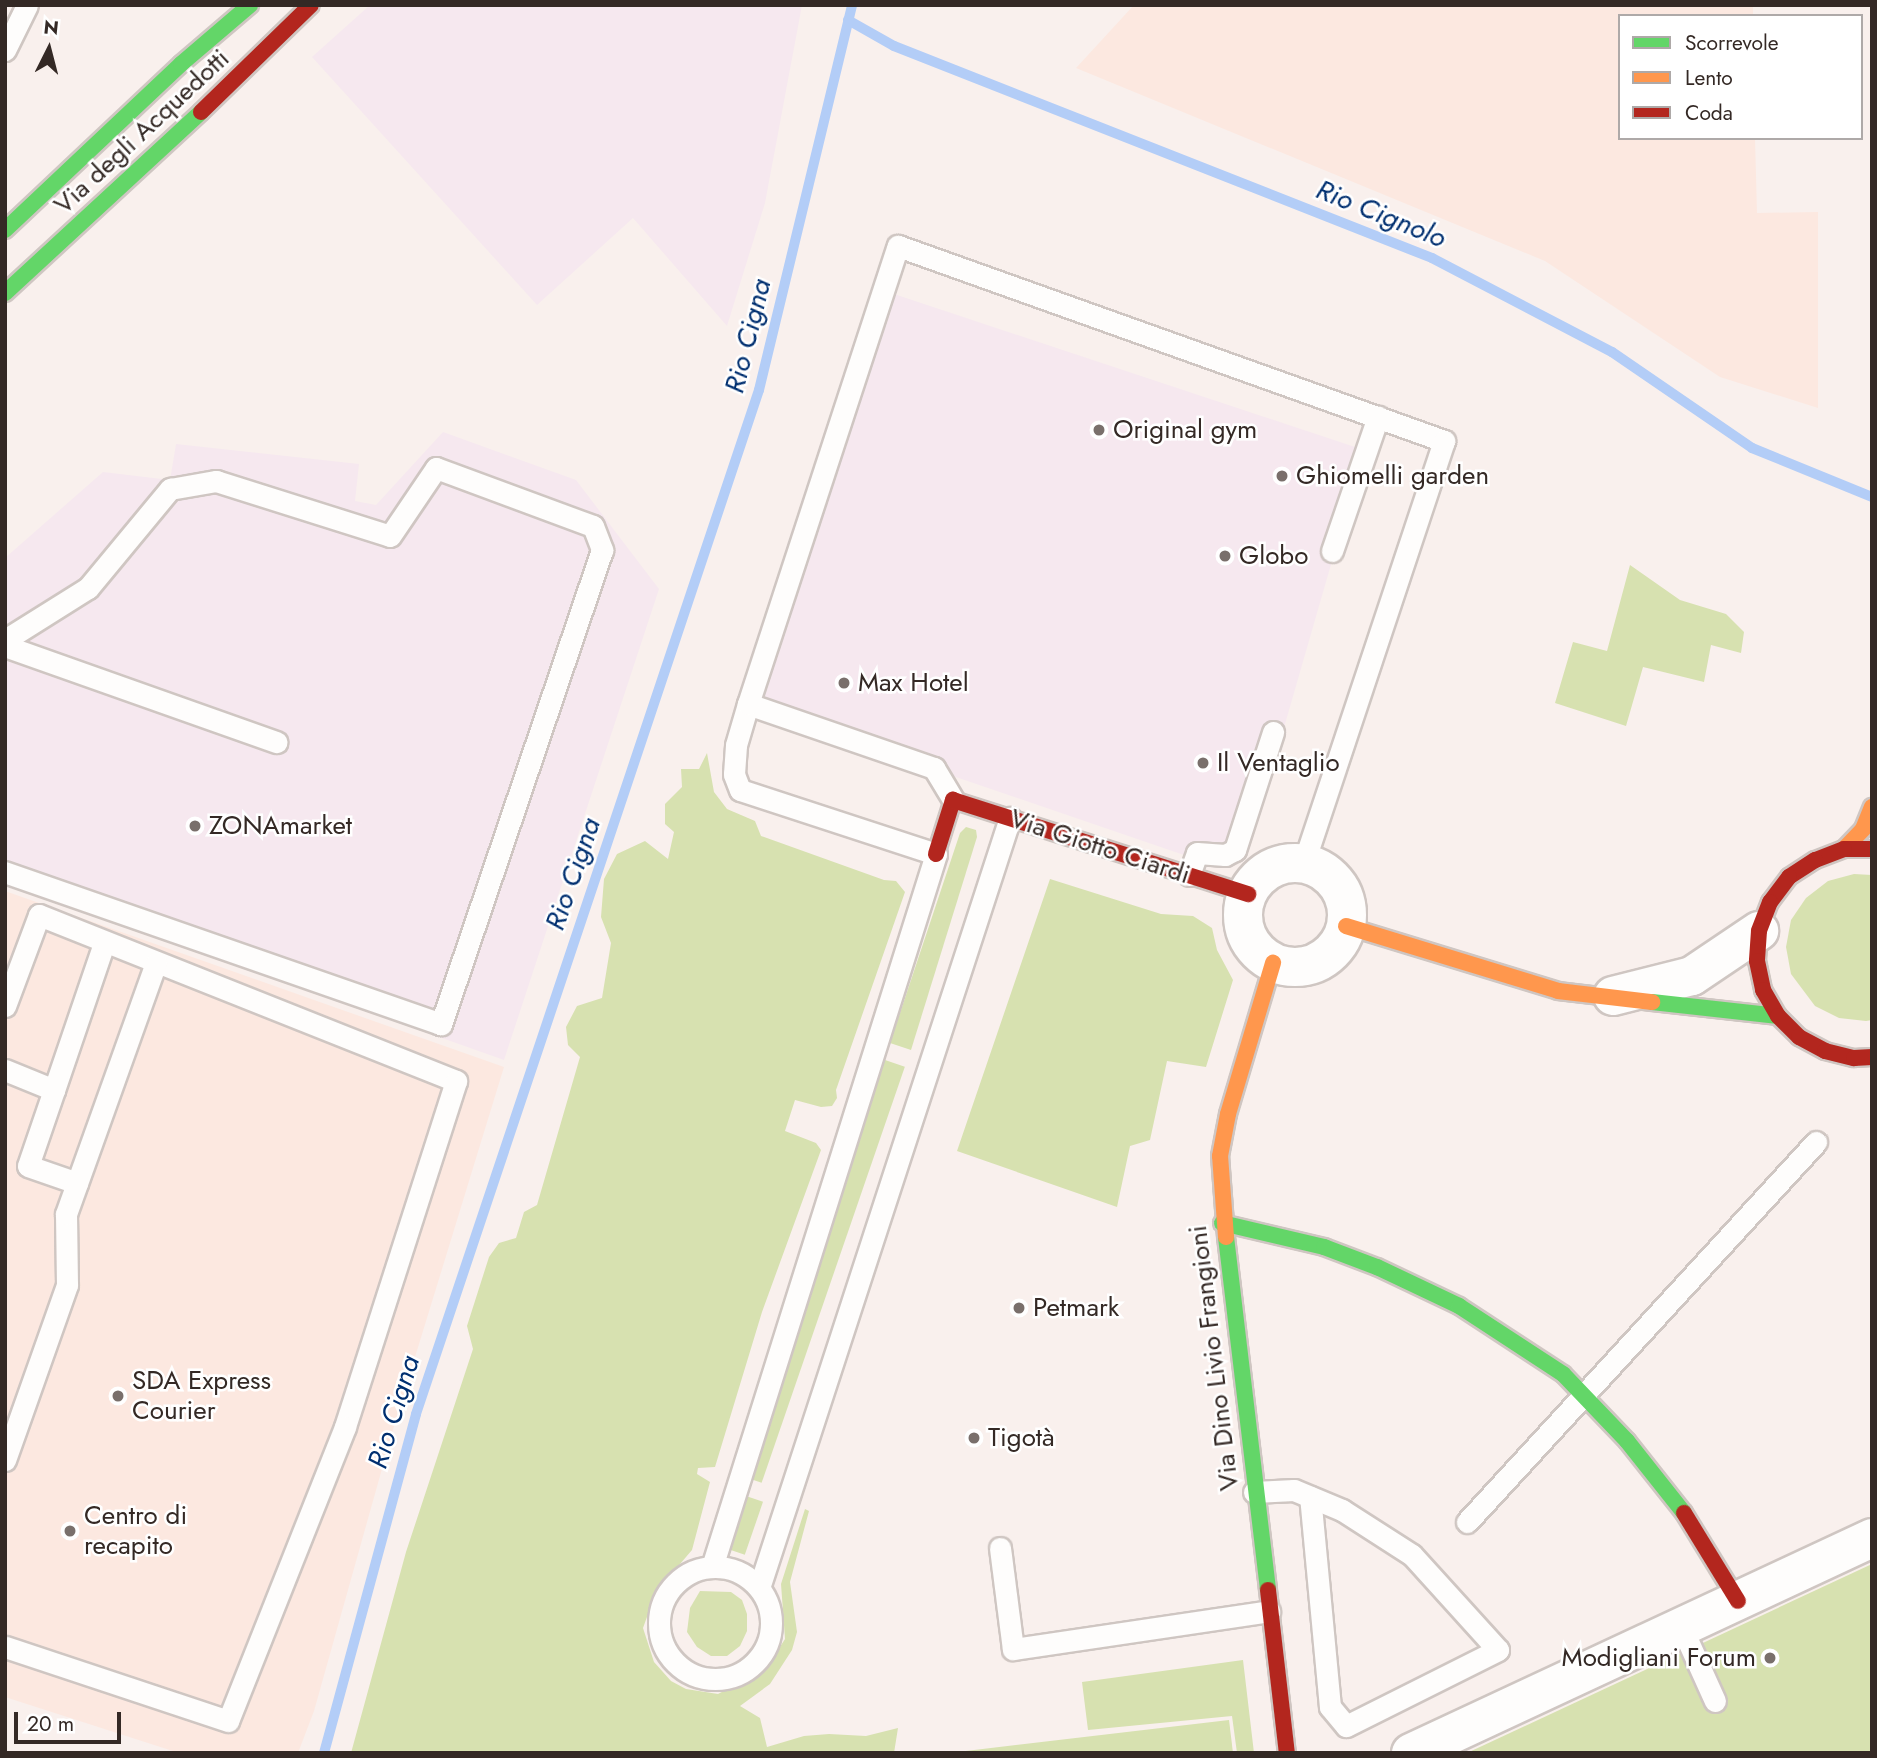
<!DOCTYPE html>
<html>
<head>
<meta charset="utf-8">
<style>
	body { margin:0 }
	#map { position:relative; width:1877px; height:1758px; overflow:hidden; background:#f9f0ed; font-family:Jost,sans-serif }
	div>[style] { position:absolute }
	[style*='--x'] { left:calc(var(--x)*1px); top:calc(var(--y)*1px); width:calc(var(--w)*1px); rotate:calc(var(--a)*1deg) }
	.commercial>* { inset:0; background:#f6e8ef }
	.built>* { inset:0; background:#fce8e0 }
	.green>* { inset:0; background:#d7e1b0; transform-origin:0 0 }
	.stream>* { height:10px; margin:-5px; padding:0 5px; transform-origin:5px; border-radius:5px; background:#b3cdf7 }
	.roads { filter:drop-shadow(2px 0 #cfc6c2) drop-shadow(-2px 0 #cfc6c2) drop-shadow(0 2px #cfc6c2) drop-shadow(0 -2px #cfc6c2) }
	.lane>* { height:21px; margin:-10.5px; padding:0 10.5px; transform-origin:10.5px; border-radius:10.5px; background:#fefdfc }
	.lane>.ring { margin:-10.5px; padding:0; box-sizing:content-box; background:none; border:21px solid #fefdfc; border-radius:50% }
	.street>* { height:38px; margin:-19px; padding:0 19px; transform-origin:19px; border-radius:19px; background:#fefdfc }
	.street>.ring { margin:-19px; padding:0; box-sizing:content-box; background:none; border:38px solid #fefdfc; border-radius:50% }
	.fast>* { height:16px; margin:-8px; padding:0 8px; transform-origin:8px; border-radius:8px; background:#63d668 }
	.slow>* { height:16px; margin:-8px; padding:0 8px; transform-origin:8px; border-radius:8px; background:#ff974d }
	.jam>* { height:16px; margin:-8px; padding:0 8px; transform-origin:8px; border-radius:8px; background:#b3261e }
	.dots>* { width:19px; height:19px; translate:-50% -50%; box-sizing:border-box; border:4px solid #fff; border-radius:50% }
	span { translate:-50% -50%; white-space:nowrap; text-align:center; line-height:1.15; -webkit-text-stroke:5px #fff; paint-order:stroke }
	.street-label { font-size:26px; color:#342925 }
	.poi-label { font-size:26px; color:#342925 }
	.left { translate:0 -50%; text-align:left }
	.right { translate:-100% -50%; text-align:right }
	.water-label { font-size:28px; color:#002f70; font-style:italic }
	.frame { position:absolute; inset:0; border:7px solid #342925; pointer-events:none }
	.legend { position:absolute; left:1618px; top:14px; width:245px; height:126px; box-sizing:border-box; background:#fff; border:2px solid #aea9a8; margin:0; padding:9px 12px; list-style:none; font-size:21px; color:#342925 }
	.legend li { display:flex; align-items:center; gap:14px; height:35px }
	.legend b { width:35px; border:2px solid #aea9a8 }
	.north { position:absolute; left:14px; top:14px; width:70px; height:70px; -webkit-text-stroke:5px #fff; paint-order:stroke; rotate:6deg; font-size:19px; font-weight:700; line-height:28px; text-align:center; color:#342925 }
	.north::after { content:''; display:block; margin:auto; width:24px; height:32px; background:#342925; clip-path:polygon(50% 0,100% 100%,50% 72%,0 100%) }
	.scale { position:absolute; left:14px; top:1712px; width:107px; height:32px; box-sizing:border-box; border:4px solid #342925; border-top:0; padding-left:9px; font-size:21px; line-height:24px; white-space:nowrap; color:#342925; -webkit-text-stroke:5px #fff; paint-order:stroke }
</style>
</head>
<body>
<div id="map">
	<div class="commercial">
		<div style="clip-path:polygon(370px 5px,802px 5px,765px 203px,727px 326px,633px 218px,537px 305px,312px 57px)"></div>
		<div style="clip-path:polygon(894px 294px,1364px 450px,1249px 849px,1219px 867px,757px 709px)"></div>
		<div style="clip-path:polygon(443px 432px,576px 480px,659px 589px,504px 1060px,5px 883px,5px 558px,103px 472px,170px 480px,176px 444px,359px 464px,355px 501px,376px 505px)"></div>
	</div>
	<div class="built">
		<div style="clip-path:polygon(1134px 5px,1753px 5px,1753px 16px,1620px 16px,1620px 138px,1755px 138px,1757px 213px,1818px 212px,1818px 408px,1720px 377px,1545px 261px,1076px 68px)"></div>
		<div style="clip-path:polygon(5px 891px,504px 1067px,396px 1419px,314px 1711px,298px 1753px,179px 1753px,5px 1697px)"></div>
	</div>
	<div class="green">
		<div style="clip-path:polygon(1630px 565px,1680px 600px,1726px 614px,1744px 632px,1741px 653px,1711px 645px,1704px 682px,1643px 667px,1626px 726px,1555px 703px,1573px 642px,1607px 651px)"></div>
		<div style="clip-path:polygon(707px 753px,714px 792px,727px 809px,755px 821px,761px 836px,884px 880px,896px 881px,905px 892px,836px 1090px,837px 1098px,832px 1106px,821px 1107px,795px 1100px,785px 1131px,816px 1143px,821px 1150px,762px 1312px,715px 1467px,698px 1468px,697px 1474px,710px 1482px,692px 1550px,656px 1592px,643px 1628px,654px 1662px,671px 1681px,686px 1689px,718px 1694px,766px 1669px,785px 1639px,781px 1584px,805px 1509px,809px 1511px,790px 1582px,797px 1632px,792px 1650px,770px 1684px,740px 1706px,760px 1718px,767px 1747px,804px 1736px,829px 1734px,866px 1736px,898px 1728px,894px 1753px,351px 1753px,406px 1552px,473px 1349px,467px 1326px,489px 1257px,499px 1243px,516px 1238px,524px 1212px,537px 1205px,580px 1057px,568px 1045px,566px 1027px,577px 1006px,602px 998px,611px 943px,601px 917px,604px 879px,617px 854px,645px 841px,668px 859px,674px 832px,665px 824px,665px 804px,682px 787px,681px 769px,699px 769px)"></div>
		<div style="clip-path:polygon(966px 827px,976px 830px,977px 837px,911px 1050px,890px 1043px,960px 833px)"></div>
		<div style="clip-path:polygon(1854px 874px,1872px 875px,1872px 1020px,1866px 1021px,1839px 1018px,1815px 1006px,1791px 974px,1786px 947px,1791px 920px,1806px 898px,1828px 881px)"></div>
		<div style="clip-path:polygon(1050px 879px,1161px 914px,1193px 916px,1212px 928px,1217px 950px,1233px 980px,1206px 1067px,1167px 1061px,1150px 1140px,1130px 1146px,1117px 1207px,957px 1151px)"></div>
		<div style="left:885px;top:1060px;width:21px;height:440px;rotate:19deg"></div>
		<div style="left:746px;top:1496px;width:18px;height:56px;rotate:19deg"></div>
		<div style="clip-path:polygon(1872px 1564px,1872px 1753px,1467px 1753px)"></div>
		<div style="clip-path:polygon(700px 1591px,731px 1592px,742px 1600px,747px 1614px,747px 1631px,740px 1646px,727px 1656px,711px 1656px,697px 1647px,687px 1632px,690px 1608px)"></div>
		<div style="clip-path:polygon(1243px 1660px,1254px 1753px,1237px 1753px,1232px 1716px,1088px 1730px,1082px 1682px)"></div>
		<div style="clip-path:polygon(1229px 1720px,1233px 1753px,949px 1753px)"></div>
	</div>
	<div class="stream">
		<div style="--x:848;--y:20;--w:53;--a:29.5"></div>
		<div style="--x:894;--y:46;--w:578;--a:21.51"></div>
		<div style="--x:1432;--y:258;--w:203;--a:27.6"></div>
		<div style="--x:1612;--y:352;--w:170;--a:34.4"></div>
		<div style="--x:1752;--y:448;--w:130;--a:22.2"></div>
		<div style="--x:324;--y:1753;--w:351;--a:-74.8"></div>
		<div style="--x:416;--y:1414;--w:1080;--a:-71.48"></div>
		<div style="--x:759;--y:390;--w:396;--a:-76.4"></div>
	</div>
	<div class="roads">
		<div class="lane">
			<div style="--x:5;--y:50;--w:50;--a:-63.9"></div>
			<div style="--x:1332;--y:551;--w:142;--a:-71.1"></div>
			<div style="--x:5;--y:640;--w:98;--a:-32.1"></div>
			<div style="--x:88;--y:588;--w:129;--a:-50.4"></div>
			<div style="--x:170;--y:489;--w:47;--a:-9.9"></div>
			<div style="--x:216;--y:481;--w:182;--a:17.5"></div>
			<div style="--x:390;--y:536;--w:82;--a:-55.9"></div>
			<div style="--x:436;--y:468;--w:167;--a:20.3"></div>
			<div style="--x:593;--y:526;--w:26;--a:69"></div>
			<div style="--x:602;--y:550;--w:501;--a:108.76"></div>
			<div style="--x:441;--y:1024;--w:462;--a:-160.8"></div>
			<div style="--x:5;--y:646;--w:288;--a:19.5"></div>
			<div style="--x:748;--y:704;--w:197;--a:19"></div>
			<div style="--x:934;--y:768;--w:37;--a:59"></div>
			<div style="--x:1189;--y:875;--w:23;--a:-70"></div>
			<div style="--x:1197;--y:853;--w:28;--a:4"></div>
			<div style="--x:1225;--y:855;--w:11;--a:-27"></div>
			<div style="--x:1235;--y:850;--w:124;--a:-72.1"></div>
			<div style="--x:5;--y:1006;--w:97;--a:-69.5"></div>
			<div style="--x:39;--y:915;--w:449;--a:21.7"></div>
			<div style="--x:456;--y:1081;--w:363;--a:107.8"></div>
			<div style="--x:345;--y:1427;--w:316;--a:111.7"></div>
			<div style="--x:228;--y:1721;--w:235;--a:-161.6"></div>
			<div style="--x:5;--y:1070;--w:53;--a:22.2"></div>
			<div style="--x:54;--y:1090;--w:155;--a:-71.2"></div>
			<div style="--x:54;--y:1090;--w:80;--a:108.9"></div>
			<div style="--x:28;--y:1166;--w:52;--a:19.1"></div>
			<div style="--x:5;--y:1460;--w:186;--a:-70.5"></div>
			<div style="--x:67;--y:1285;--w:71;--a:-90.8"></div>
			<div style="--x:66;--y:1214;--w:267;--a:-70.3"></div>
			<div style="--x:1254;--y:1492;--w:40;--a:-2.9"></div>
			<div style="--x:1294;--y:1490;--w:52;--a:22.6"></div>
			<div style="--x:1342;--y:1510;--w:83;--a:32.7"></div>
			<div style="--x:1412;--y:1555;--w:128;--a:47.8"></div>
			<div style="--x:1498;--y:1650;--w:170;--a:153.4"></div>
			<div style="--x:1346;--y:1726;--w:25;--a:-130"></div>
			<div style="--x:1330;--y:1707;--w:211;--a:-95.4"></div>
			<div style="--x:1467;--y:1522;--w:516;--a:-47.43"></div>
			<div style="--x:1000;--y:1548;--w:102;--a:82.7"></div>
			<div style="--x:1013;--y:1649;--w:259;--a:-8.4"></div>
			<div style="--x:712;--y:1567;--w:747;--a:-72.56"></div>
			<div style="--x:936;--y:854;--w:206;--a:-161.9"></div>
			<div style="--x:740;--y:790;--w:17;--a:-111"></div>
			<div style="--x:734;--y:774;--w:29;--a:-86"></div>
			<div style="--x:736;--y:745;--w:43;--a:-73.7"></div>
			<div style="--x:748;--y:704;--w:482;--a:-71.9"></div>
			<div style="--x:898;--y:246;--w:580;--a:19.65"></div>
			<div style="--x:1444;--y:441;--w:446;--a:108.4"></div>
			<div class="ring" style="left:659px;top:1567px;width:91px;height:91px"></div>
			<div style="--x:759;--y:1588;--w:810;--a:-71.95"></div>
			<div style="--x:1682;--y:1628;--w:80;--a:65.7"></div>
		</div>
		<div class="street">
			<div class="ring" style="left:1243px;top:863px;width:66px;height:66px"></div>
			<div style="--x:1613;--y:996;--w:81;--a:-14.2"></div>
			<div style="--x:1692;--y:976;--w:81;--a:-33.9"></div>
			<div style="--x:1411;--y:1753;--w:509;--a:-25"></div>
		</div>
		<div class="fast">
			<div style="--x:5;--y:230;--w:242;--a:-43.3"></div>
			<div style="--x:181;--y:64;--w:91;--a:-40.5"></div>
			<div style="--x:5;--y:293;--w:267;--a:-42.7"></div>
			<div style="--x:1652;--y:1002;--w:127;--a:6.3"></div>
			<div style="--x:1222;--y:1223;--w:105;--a:13.2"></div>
			<div style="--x:1324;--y:1247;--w:57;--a:20.7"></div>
			<div style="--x:1377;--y:1267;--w:91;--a:25.4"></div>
			<div style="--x:1459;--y:1306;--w:124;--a:33.2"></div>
			<div style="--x:1563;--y:1374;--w:93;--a:46.3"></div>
			<div style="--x:1627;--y:1441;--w:92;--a:51.6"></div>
			<div style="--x:1226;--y:1237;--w:355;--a:83.2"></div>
		</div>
		<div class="slow">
			<div style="--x:1844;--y:849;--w:28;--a:-46"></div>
			<div style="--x:1863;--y:829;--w:24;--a:-68"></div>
			<div style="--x:1346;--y:926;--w:222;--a:17"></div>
			<div style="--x:1558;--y:991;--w:95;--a:6.7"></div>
			<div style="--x:1226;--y:1237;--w:81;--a:-94.2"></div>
			<div style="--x:1220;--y:1156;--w:43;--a:-79.2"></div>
			<div style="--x:1228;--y:1114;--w:158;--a:-73.4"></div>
		</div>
		<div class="jam">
			<div style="--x:201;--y:112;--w:153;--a:-44.2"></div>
			<div style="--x:1872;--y:849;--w:28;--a:180"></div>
			<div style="--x:1844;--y:849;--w:31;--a:159"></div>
			<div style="--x:1815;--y:860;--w:31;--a:147"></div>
			<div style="--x:1789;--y:877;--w:31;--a:127"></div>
			<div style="--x:1770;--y:902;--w:31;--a:111"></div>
			<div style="--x:1759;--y:931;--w:30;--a:94"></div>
			<div style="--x:1757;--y:961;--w:30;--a:78"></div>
			<div style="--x:1763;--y:990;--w:30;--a:60"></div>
			<div style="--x:1778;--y:1016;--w:30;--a:45"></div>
			<div style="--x:1799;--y:1037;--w:30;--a:28"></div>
			<div style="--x:1825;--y:1051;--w:30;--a:14"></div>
			<div style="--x:1854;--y:1058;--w:18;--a:-3"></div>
			<div style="--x:936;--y:854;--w:57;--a:-72.5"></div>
			<div style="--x:953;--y:800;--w:310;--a:17.7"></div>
			<div style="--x:1684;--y:1513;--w:103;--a:58.5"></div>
			<div style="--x:1268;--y:1590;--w:164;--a:83.4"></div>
		</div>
	</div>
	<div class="dots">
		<div style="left:1099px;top:430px;background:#796f6b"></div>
		<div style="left:1282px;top:476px;background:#796f6b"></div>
		<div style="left:1225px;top:556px;background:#796f6b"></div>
		<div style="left:844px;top:683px;background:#796f6b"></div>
		<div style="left:1203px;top:763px;background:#796f6b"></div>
		<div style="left:195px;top:826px;background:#796f6b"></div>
		<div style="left:1019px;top:1308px;background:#796f6b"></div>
		<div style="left:118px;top:1396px;background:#796f6b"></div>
		<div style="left:974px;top:1438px;background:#796f6b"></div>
		<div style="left:70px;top:1531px;background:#796f6b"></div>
		<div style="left:1770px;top:1658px;background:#796f6b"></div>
	</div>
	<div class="street-label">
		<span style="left:142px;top:132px;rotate:-43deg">Via degli Acquedotti</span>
		<span style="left:1100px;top:847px;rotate:18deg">Via Giotto Ciardi</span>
		<span style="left:1214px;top:1358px;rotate:-97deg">Via Dino Livio Frangioni</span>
	</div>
	<div class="poi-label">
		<span class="left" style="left:1113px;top:430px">Original gym</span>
		<span class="left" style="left:1296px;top:476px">Ghiomelli garden</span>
		<span class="left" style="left:1239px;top:556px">Globo</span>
		<span class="left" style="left:858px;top:683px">Max Hotel</span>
		<span class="left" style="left:1217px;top:763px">Il Ventaglio</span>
		<span class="left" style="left:209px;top:826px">ZONAmarket</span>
		<span class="left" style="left:1033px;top:1308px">Petmark</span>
		<span class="left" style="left:132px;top:1396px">SDA Express<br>Courier</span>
		<span class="left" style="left:988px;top:1438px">Tigotà</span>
		<span class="left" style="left:84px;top:1531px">Centro di<br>recapito</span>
		<span class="right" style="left:1756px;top:1658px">Modigliani Forum</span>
	</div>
	<div class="water-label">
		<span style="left:1381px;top:214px;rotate:22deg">Rio Cignolo</span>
		<span style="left:748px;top:336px;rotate:-76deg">Rio Cigna</span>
		<span style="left:573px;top:874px;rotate:-71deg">Rio Cigna</span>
		<span style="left:394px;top:1412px;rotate:-73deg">Rio Cigna</span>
	</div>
	<div class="frame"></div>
	<ul class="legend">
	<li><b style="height:9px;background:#63d668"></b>Scorrevole</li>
	<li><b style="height:9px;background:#ff974d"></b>Lento</li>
	<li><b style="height:9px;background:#b3261e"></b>Coda</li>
	</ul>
	<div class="north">N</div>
	<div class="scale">20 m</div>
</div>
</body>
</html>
